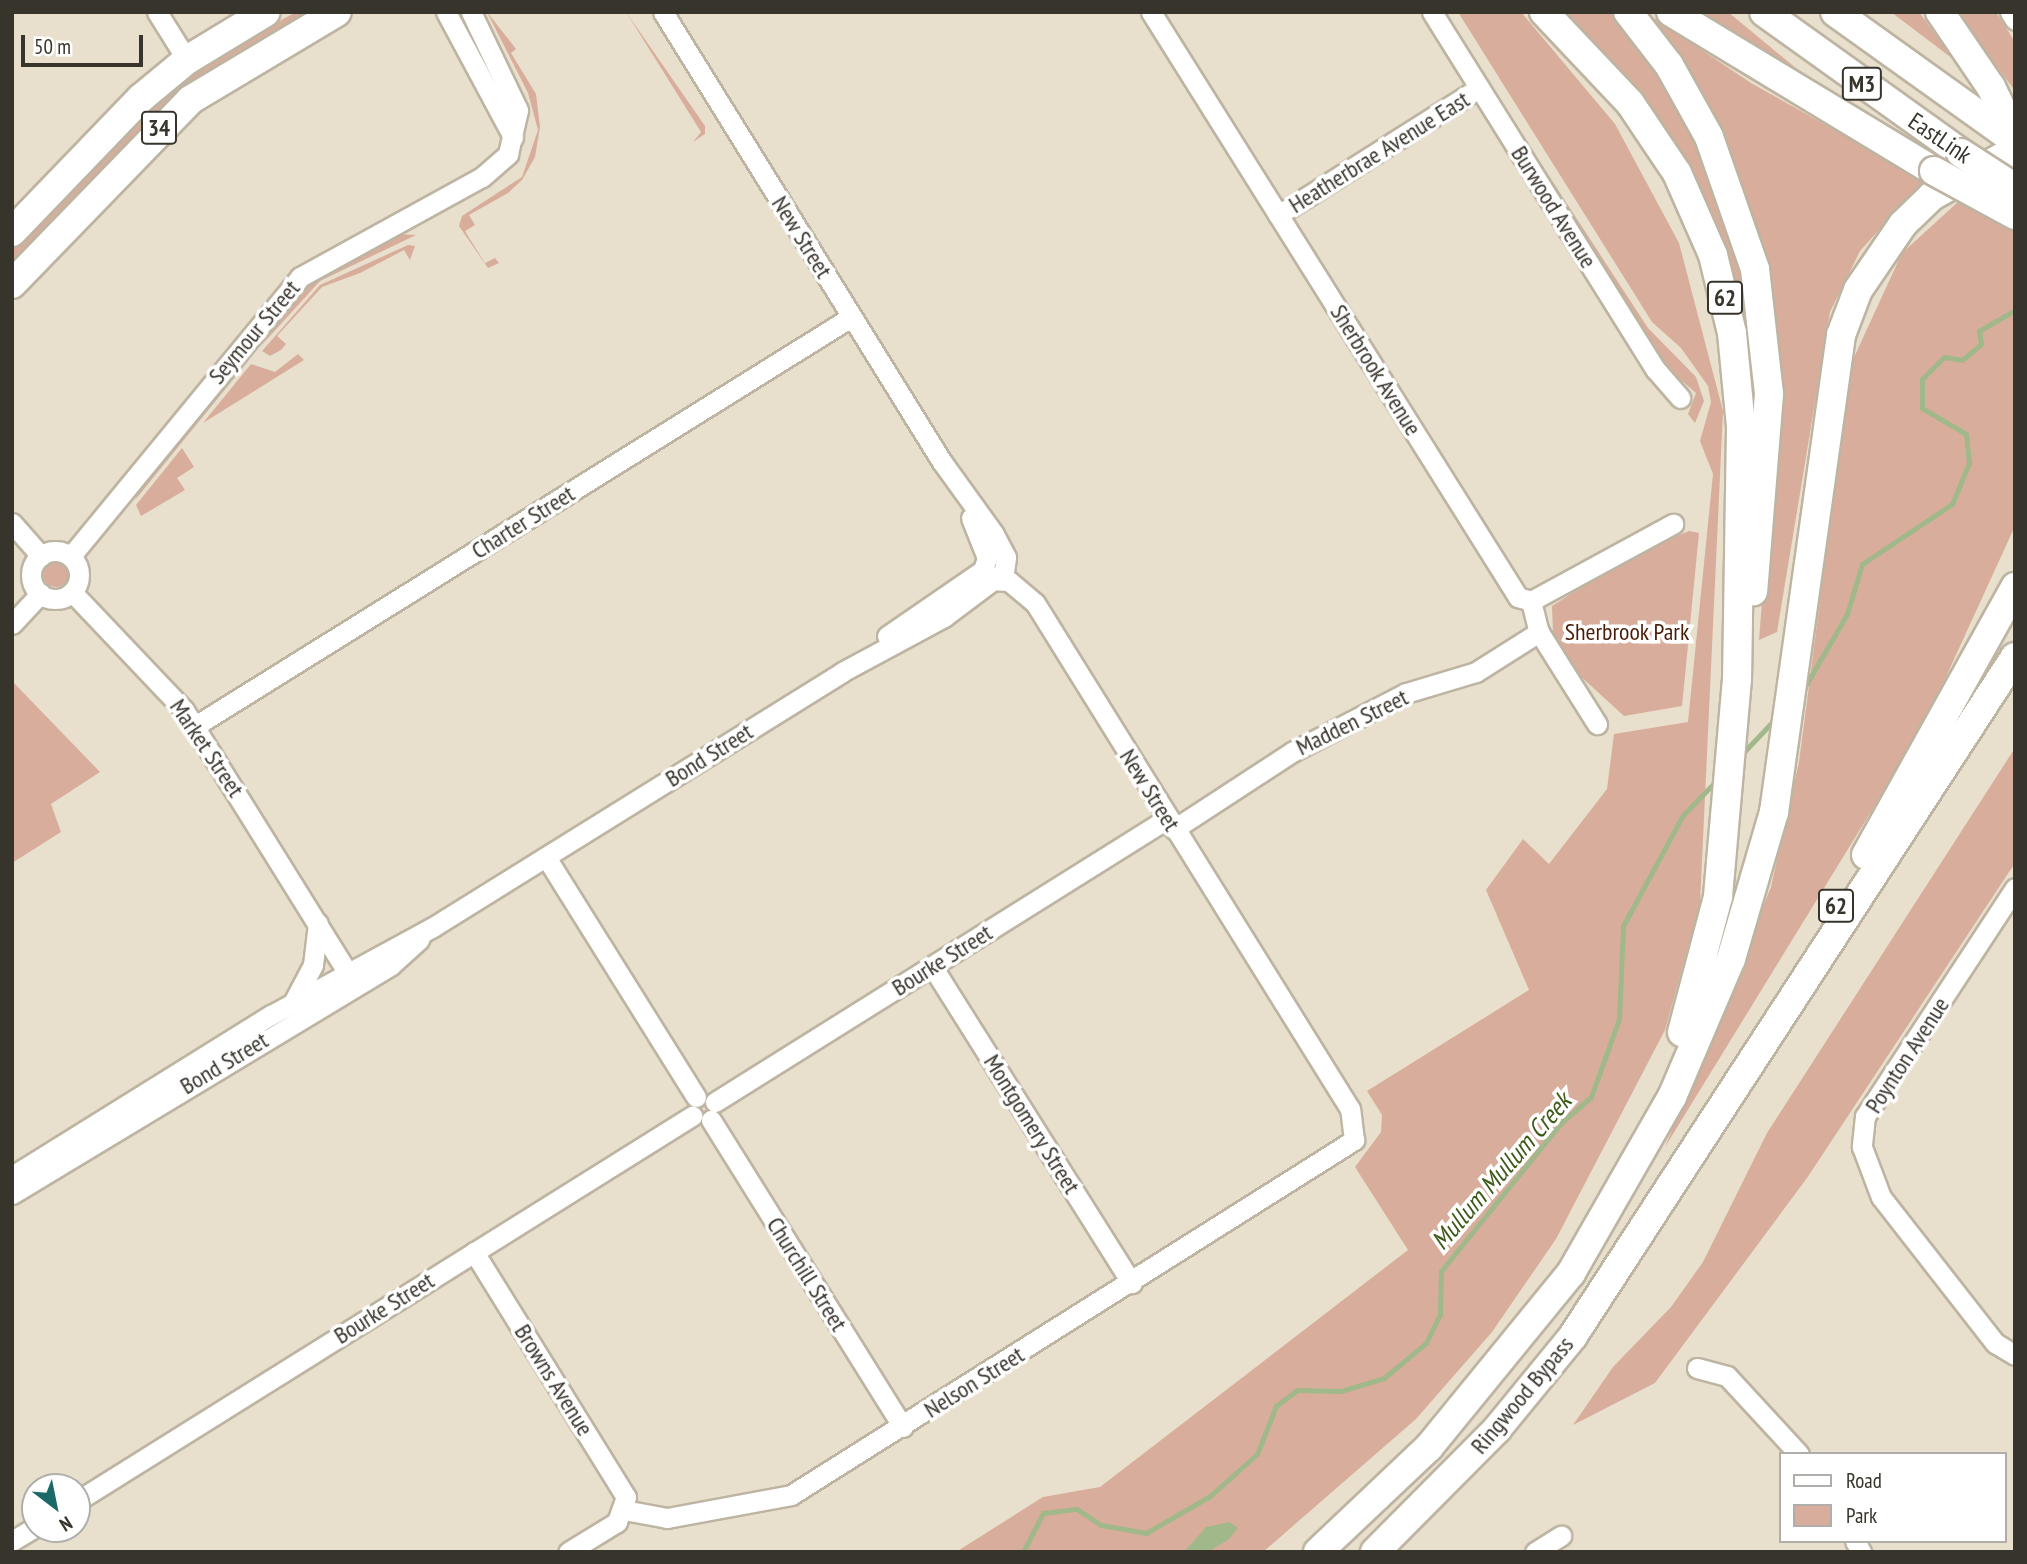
<!DOCTYPE html>
<html>
<head>
<meta charset="utf-8">
<style>
	body { margin:0 }
	#map { position:relative; width:2027px; height:1564px; overflow:hidden; background:#e8dfcc; font-family:"PT Sans Narrow",sans-serif }
	div>[style] { position:absolute }
	[style*='--x'] { left:calc(var(--x)*1px); top:calc(var(--y)*1px); width:calc(var(--w)*1px); rotate:calc(var(--a)*1deg) }
	.green>* { inset:0; background:#d9ad9c }
	.round { border-radius:50% }
	.water>* { inset:0; background:#a1b88a }
	.stream>* { height:5px; margin:-2.5px; padding:0 2.5px; transform-origin:2.5px; border-radius:2.5px; background:#a1b88a }
	.roads { filter:drop-shadow(2px 0 #bdb4a2) drop-shadow(-2px 0 #bdb4a2) drop-shadow(0 2px #bdb4a2) drop-shadow(0 -2px #bdb4a2) }
	.minor>* { height:19px; margin:-9.5px; padding:0 9.5px; transform-origin:9.5px; border-radius:9.5px; background:#fff }
	.minor>.ring { margin:-9.5px; padding:0; box-sizing:content-box; background:none; border:19px solid #fff; border-radius:50% }
	.highway>* { height:28px; margin:-14px; padding:0 14px; transform-origin:14px; border-radius:14px; background:#fff }
	.bridges { filter:drop-shadow(2px 0 #bdb4a2) drop-shadow(-2px 0 #bdb4a2) drop-shadow(0 2px #bdb4a2) drop-shadow(0 -2px #bdb4a2) }
	.highway-bridge>* { height:28px; margin:-14px; padding:0 14px; transform-origin:14px; border-radius:14px; background:#fff }
	span { translate:-50% -50%; white-space:nowrap; text-align:center; line-height:1.15; -webkit-text-stroke:7px #fff; paint-order:stroke }
	.shield-label span { padding:2px 5px; background:#fff; border:2px solid; border-radius:5px; -webkit-text-stroke-width:0 }
	.shield-label { font-size:23px; color:#37342c; font-weight:700 }
	.street-label { font-size:24px; color:#37342c }
	.park-label { font-size:24px; color:#4b1c07 }
	.water-label { font-size:26px; color:#3e5917; font-style:italic }
	.frame { position:absolute; inset:0; border:14px solid #37342c; pointer-events:none }
	.legend { position:absolute; left:1779px; top:1452px; width:228px; height:91px; box-sizing:border-box; background:#fff; border:2px solid #afaeab; margin:0; padding:9px 12px; list-style:none; font-size:21px; color:#37342c }
	.legend li { display:flex; align-items:center; gap:14px; height:35px }
	.legend b { width:35px; border:2px solid #afaeab }
	.north { position:absolute; left:21px; top:1473px; width:70px; height:70px; box-sizing:border-box; background:#fff; border:2px solid #afaeab; border-radius:50%; rotate:148deg; font-size:19px; font-weight:700; line-height:28px; text-align:center; color:#37342c }
	.north::after { content:''; display:block; margin:auto; width:24px; height:32px; background:#1a6868; clip-path:polygon(50% 0,100% 100%,50% 72%,0 100%) }
	.scale { position:absolute; left:21px; top:35px; width:122px; height:32px; box-sizing:border-box; border:4px solid #37342c; border-top:0; padding-left:9px; font-size:21px; line-height:24px; white-space:nowrap; color:#37342c; -webkit-text-stroke:5px #fff; paint-order:stroke }
</style>
</head>
<body>
<div id="map">
	<div class="green">
		<div style="clip-path:polygon(296px 12px,311px 12px,202px 74px,161px 108px,12px 264px,12px 249px,144px 110px,207px 61px)"></div>
		<div style="clip-path:polygon(487px 12px,516px 49px,511px 53px,536px 94px,540px 127px,535px 157px,522px 180px,508px 193px,469px 215px,475px 225px,465px 231px,468px 236px,485px 263px,495px 258px,499px 263px,488px 268px,459px 226px,462px 216px,522px 177px,538px 130px,528px 93px)"></div>
		<div style="clip-path:polygon(626px 12px,705px 126px,705px 134px,693px 142px,701px 132px)"></div>
		<div style="clip-path:polygon(1442px 12px,1648px 328px,1696px 377px,1704px 401px,1695px 423px,1688px 414px,1696px 393px,1660px 362px)"></div>
		<div style="clip-path:polygon(1458px 12px,1521px 12px,1615px 124px,1679px 243px,1723px 411px,1700px 904px,1665px 1030px,1556px 1239px,1492px 1332px,1416px 1419px,1263px 1552px,956px 1552px,1043px 1497px,1100px 1487px,1408px 1250px,1355px 1167px,1381px 1132px,1382px 1115px,1367px 1091px,1529px 990px,1486px 890px,1523px 839px,1549px 864px,1607px 789px,1614px 734px,1688px 722px,1713px 474px,1700px 441px,1711px 402px,1708px 386px,1681px 348px,1652px 322px)"></div>
		<div style="clip-path:polygon(1558px 12px,1615px 12px,1684px 109px,1737px 249px,1757px 397px,1726px 275px)"></div>
		<div style="clip-path:polygon(1689px 12px,1728px 12px,1820px 88px)"></div>
		<div style="clip-path:polygon(1891px 12px,1919px 12px,1953px 59px)"></div>
		<div style="clip-path:polygon(1957px 12px,1996px 12px,2015px 42px,2015px 91px)"></div>
		<div style="clip-path:polygon(1654px 18px,1751px 83px,1924px 180px,1860px 251px,1830px 312px,1777px 632px,1759px 640px,1776px 426px,1705px 106px)"></div>
		<div style="clip-path:polygon(1958px 202px,2015px 232px,2015px 526px,1923px 727px,1665px 1147px,1771px 887px,1799px 762px,1851px 364px,1902px 253px)"></div>
		<div style="clip-path:polygon(397px 234px,416px 235px,320px 281px,259px 348px,310px 283px)"></div>
		<div style="clip-path:polygon(408px 245px,415px 246px,410px 260px,404px 250px,360px 273px,322px 287px,277px 336px,286px 344px,281px 350px,270px 356px,262px 351px,320px 285px)"></div>
		<div style="clip-path:polygon(298px 354px,304px 360px,203px 423px,251px 364px,275px 372px)"></div>
		<div style="clip-path:polygon(243px 361px,248px 361px,135px 500px,142px 486px)"></div>
		<div style="clip-path:polygon(182px 448px,194px 467px,177px 478px,185px 490px,141px 516px,136px 505px)"></div>
		<div style="clip-path:polygon(1689px 531px,1699px 533px,1682px 706px,1624px 716px,1578px 674px,1553px 633px,1552px 606px,1632px 555px)"></div>
		<div class="round" style="left:43px;top:561px;width:26px;height:26px"></div>
		<div style="clip-path:polygon(12px 681px,100px 772px,51px 804px,61px 832px,12px 863px)"></div>
		<div style="clip-path:polygon(2015px 748px,2015px 863px,1807px 1178px,1655px 1383px,1573px 1425px,1613px 1367px,1671px 1307px,1703px 1262px,1767px 1133px)"></div>
	</div>
	<div class="water">
		<div style="clip-path:polygon(1229px 1522px,1238px 1528px,1228px 1540px,1208px 1552px,1184px 1552px,1206px 1527px)"></div>
	</div>
	<div class="stream">
		<div style="--x:1803;--y:690;--w:88;--a:-59.9"></div>
		<div style="--x:1847;--y:614;--w:52;--a:-73.3"></div>
		<div style="--x:1862;--y:564;--w:108;--a:-33.7"></div>
		<div style="--x:1952;--y:504;--w:44;--a:-67.5"></div>
		<div style="--x:1969;--y:463;--w:29;--a:-96"></div>
		<div style="--x:1966;--y:434;--w:51;--a:-149.4"></div>
		<div style="--x:1922;--y:408;--w:29;--a:-90"></div>
		<div style="--x:1922;--y:379;--w:31;--a:-45"></div>
		<div style="--x:1944;--y:357;--w:18;--a:9"></div>
		<div style="--x:1962;--y:360;--w:25;--a:-40"></div>
		<div style="--x:1981;--y:344;--w:13;--a:-99"></div>
		<div style="--x:1979;--y:331;--w:42;--a:-30.3"></div>
		<div style="--x:1740;--y:756;--w:54;--a:-46.5"></div>
		<div style="--x:1023;--y:1552;--w:44;--a:-62.9"></div>
		<div style="--x:1043;--y:1513;--w:34;--a:-7"></div>
		<div style="--x:1077;--y:1509;--w:29;--a:34"></div>
		<div style="--x:1101;--y:1525;--w:46;--a:10.1"></div>
		<div style="--x:1146;--y:1533;--w:74;--a:-30"></div>
		<div style="--x:1210;--y:1496;--w:63;--a:-41.8"></div>
		<div style="--x:1257;--y:1454;--w:52;--a:-68.4"></div>
		<div style="--x:1276;--y:1406;--w:26;--a:-37"></div>
		<div style="--x:1297;--y:1390;--w:44;--a:1.3"></div>
		<div style="--x:1341;--y:1391;--w:45;--a:-16.8"></div>
		<div style="--x:1384;--y:1378;--w:55;--a:-39.8"></div>
		<div style="--x:1426;--y:1343;--w:32;--a:-64"></div>
		<div style="--x:1440;--y:1314;--w:43;--a:-88.7"></div>
		<div style="--x:1441;--y:1271;--w:191;--a:-51"></div>
		<div style="--x:1561;--y:1123;--w:40;--a:-41"></div>
		<div style="--x:1591;--y:1097;--w:83;--a:-70.3"></div>
		<div style="--x:1619;--y:1019;--w:93;--a:-87.5"></div>
		<div style="--x:1623;--y:926;--w:126;--a:-61.6"></div>
		<div style="--x:1683;--y:815;--w:52;--a:-45.8"></div>
	</div>
	<div class="roads">
		<div class="minor">
			<div style="--x:157;--y:12;--w:57;--a:58"></div>
			<div style="--x:446;--y:12;--w:142;--a:61.8"></div>
			<div style="--x:1151;--y:12;--w:691;--a:57.9"></div>
			<div style="--x:1518;--y:597;--w:14;--a:17"></div>
			<div style="--x:1531;--y:601;--w:32;--a:76"></div>
			<div style="--x:1539;--y:632;--w:109;--a:57.8"></div>
			<div style="--x:1432;--y:12;--w:422;--a:58"></div>
			<div style="--x:1656;--y:370;--w:37;--a:49"></div>
			<div style="--x:2010;--y:12;--w:9;--a:58"></div>
			<div style="--x:1278;--y:215;--w:238;--a:-32.3"></div>
			<div style="--x:12;--y:523;--w:44;--a:48.7"></div>
			<div class="ring" style="left:31px;top:551px;width:29px;height:29px"></div>
			<div style="--x:71;--y:556;--w:361;--a:-50.6"></div>
			<div style="--x:300;--y:277;--w:208;--a:-28.8"></div>
			<div style="--x:482;--y:177;--w:35;--a:-41"></div>
			<div style="--x:508;--y:154;--w:45;--a:-77.2"></div>
			<div style="--x:518;--y:110;--w:109;--a:-115.6"></div>
			<div style="--x:72;--y:592;--w:163;--a:46.5"></div>
			<div style="--x:184;--y:710;--w:319;--a:58.1"></div>
			<div style="--x:1531;--y:601;--w:162;--a:-28.5"></div>
			<div style="--x:12;--y:624;--w:42;--a:-46.9"></div>
			<div style="--x:887;--y:636;--w:116;--a:-34.5"></div>
			<div style="--x:983;--y:570;--w:13;--a:-72"></div>
			<div style="--x:987;--y:558;--w:43;--a:-111.8"></div>
			<div style="--x:195;--y:726;--w:773;--a:-31.94"></div>
			<div style="--x:1174;--y:829;--w:141;--a:-33.1"></div>
			<div style="--x:1292;--y:752;--w:128;--a:-27.4"></div>
			<div style="--x:1406;--y:693;--w:73;--a:-16.7"></div>
			<div style="--x:1476;--y:672;--w:75;--a:-32.4"></div>
			<div style="--x:546;--y:857;--w:283;--a:58"></div>
			<div style="--x:2015;--y:888;--w:273;--a:123.3"></div>
			<div style="--x:1865;--y:1116;--w:31;--a:96"></div>
			<div style="--x:1862;--y:1147;--w:53;--a:69.2"></div>
			<div style="--x:1881;--y:1197;--w:185;--a:52"></div>
			<div style="--x:1995;--y:1343;--w:23;--a:31"></div>
			<div style="--x:932;--y:966;--w:375;--a:57.8"></div>
			<div style="--x:294;--y:1001;--w:41;--a:-62.2"></div>
			<div style="--x:313;--y:965;--w:42;--a:-83.2"></div>
			<div style="--x:715;--y:1102;--w:535;--a:-32.08"></div>
			<div style="--x:711;--y:1120;--w:362;--a:58"></div>
			<div style="--x:12;--y:1176;--w:305;--a:-31.9"></div>
			<div style="--x:271;--y:1015;--w:184;--a:-28.5"></div>
			<div style="--x:433;--y:927;--w:482;--a:-31.9"></div>
			<div style="--x:842;--y:672;--w:116;--a:-28.3"></div>
			<div style="--x:944;--y:617;--w:75;--a:-36.9"></div>
			<div style="--x:1004;--y:572;--w:15;--a:-82"></div>
			<div style="--x:1006;--y:557;--w:26;--a:-118"></div>
			<div style="--x:994;--y:534;--w:89;--a:-125.8"></div>
			<div style="--x:942;--y:462;--w:529;--a:-121.8"></div>
			<div style="--x:12;--y:1194;--w:443;--a:-31.1"></div>
			<div style="--x:391;--y:965;--w:38;--a:-42"></div>
			<div style="--x:474;--y:1252;--w:288;--a:58.2"></div>
			<div style="--x:626;--y:1497;--w:27;--a:110"></div>
			<div style="--x:617;--y:1522;--w:57;--a:148.5"></div>
			<div style="--x:1697;--y:1368;--w:31;--a:15"></div>
			<div style="--x:1727;--y:1376;--w:106;--a:47.3"></div>
			<div style="--x:77;--y:1501;--w:726;--a:-32.05"></div>
			<div style="--x:624;--y:1510;--w:44;--a:10.5"></div>
			<div style="--x:667;--y:1518;--w:126;--a:-10.5"></div>
			<div style="--x:791;--y:1495;--w:666;--a:-32.23"></div>
			<div style="--x:1354;--y:1140;--w:31;--a:-97"></div>
			<div style="--x:1350;--y:1109;--w:596;--a:-121.9"></div>
			<div style="--x:1035;--y:603;--w:34;--a:-140"></div>
			<div style="--x:1009;--y:581;--w:21;--a:-177"></div>
			<div style="--x:12;--y:1541;--w:27;--a:-31"></div>
			<div style="--x:1855;--y:1541;--w:13;--a:61"></div>
			<div style="--x:1535;--y:1552;--w:31;--a:-32"></div>
		</div>
		<div class="highway">
			<div style="--x:1544;--y:12;--w:125;--a:46.6"></div>
			<div style="--x:1630;--y:103;--w:84;--a:56.1"></div>
			<div style="--x:1677;--y:173;--w:90;--a:66.3"></div>
			<div style="--x:1713;--y:255;--w:80;--a:76.3"></div>
			<div style="--x:1732;--y:333;--w:94;--a:84.5"></div>
			<div style="--x:1741;--y:427;--w:252;--a:90.9"></div>
			<div style="--x:1737;--y:679;--w:219;--a:95"></div>
			<div style="--x:1718;--y:897;--w:140;--a:104.9"></div>
			<div style="--x:1628;--y:12;--w:67;--a:52.3"></div>
			<div style="--x:1669;--y:65;--w:82;--a:60.9"></div>
			<div style="--x:1709;--y:137;--w:140;--a:70.8"></div>
			<div style="--x:1755;--y:269;--w:126;--a:83.6"></div>
			<div style="--x:1769;--y:394;--w:198;--a:94.6"></div>
			<div style="--x:1671;--y:12;--w:307;--a:31.2"></div>
			<div style="--x:1764;--y:12;--w:242;--a:35.6"></div>
			<div style="--x:1835;--y:12;--w:221;--a:35.6"></div>
			<div style="--x:1940;--y:12;--w:91;--a:55.8"></div>
			<div style="--x:1991;--y:87;--w:55;--a:64.4"></div>
			<div style="--x:12;--y:232;--w:186;--a:-46.1"></div>
			<div style="--x:141;--y:98;--w:60;--a:-39.6"></div>
			<div style="--x:187;--y:60;--w:92;--a:-31.3"></div>
			<div style="--x:12;--y:284;--w:256;--a:-45.9"></div>
			<div style="--x:190;--y:100;--w:171;--a:-30.9"></div>
			<div style="--x:1866;--y:855;--w:307;--a:-60.9"></div>
			<div style="--x:1318;--y:1552;--w:153;--a:-43.4"></div>
			<div style="--x:1429;--y:1447;--w:225;--a:-50.8"></div>
			<div style="--x:1571;--y:1273;--w:203;--a:-60.2"></div>
			<div style="--x:1672;--y:1097;--w:150;--a:-66.9"></div>
			<div style="--x:1731;--y:959;--w:153;--a:-73.7"></div>
			<div style="--x:1774;--y:812;--w:482;--a:-82"></div>
			<div style="--x:1841;--y:335;--w:48;--a:-69.3"></div>
			<div style="--x:1858;--y:290;--w:80;--a:-55.7"></div>
			<div style="--x:1903;--y:224;--w:40;--a:-44"></div>
			<div style="--x:1932;--y:196;--w:95;--a:-29"></div>
			<div style="--x:1375;--y:1552;--w:173;--a:-45.2"></div>
			<div style="--x:1497;--y:1429;--w:120;--a:-50.7"></div>
			<div style="--x:1573;--y:1336;--w:810;--a:-56.94"></div>
		</div>
	</div>
	<div class="bridges">
		<div class="highway-bridge">
			<div style="--x:1961;--y:153;--w:64;--a:32.9"></div>
			<div style="--x:1934;--y:171;--w:92;--a:28.5"></div>
		</div>
	</div>
	<div class="shield-label">
		<span style="left:1862px;top:84px">M3</span>
		<span style="left:159px;top:128px">34</span>
		<span style="left:1725px;top:298px">62</span>
		<span style="left:1836px;top:906px">62</span>
	</div>
	<div class="street-label">
		<span style="left:1940px;top:138px;rotate:34deg">EastLink</span>
		<span style="left:1379px;top:152px;rotate:-32deg">Heatherbrae Avenue East</span>
		<span style="left:1554px;top:207px;rotate:58deg">Burwood Avenue</span>
		<span style="left:802px;top:237px;rotate:58deg">New Street</span>
		<span style="left:254px;top:332px;rotate:-50deg">Seymour Street</span>
		<span style="left:1376px;top:370px;rotate:58deg">Sherbrook Avenue</span>
		<span style="left:523px;top:522px;rotate:-32deg">Charter Street</span>
		<span style="left:1352px;top:722px;rotate:-26deg">Madden Street</span>
		<span style="left:207px;top:748px;rotate:56deg">Market Street</span>
		<span style="left:709px;top:755px;rotate:-32deg">Bond Street</span>
		<span style="left:1150px;top:790px;rotate:58deg">New Street</span>
		<span style="left:942px;top:960px;rotate:-32deg">Bourke Street</span>
		<span style="left:1907px;top:1055px;rotate:-57deg">Poynton Avenue</span>
		<span style="left:224px;top:1063px;rotate:-31deg">Bond Street</span>
		<span style="left:1032px;top:1124px;rotate:58deg">Montgomery Street</span>
		<span style="left:807px;top:1274px;rotate:58deg">Churchill Street</span>
		<span style="left:384px;top:1308px;rotate:-32deg">Bourke Street</span>
		<span style="left:554px;top:1380px;rotate:58deg">Browns Avenue</span>
		<span style="left:974px;top:1382px;rotate:-32deg">Nelson Street</span>
		<span style="left:1522px;top:1395px;rotate:-50deg">Ringwood Bypass</span>
	</div>
	<div class="park-label">
		<span style="left:1627px;top:632px">Sherbrook Park</span>
	</div>
	<div class="water-label">
		<span style="left:1501px;top:1171px;rotate:-49deg">Mullum Mullum Creek</span>
	</div>
	<div class="frame"></div>
	<ul class="legend">
	<li><b style="height:9px;background:#fff"></b>Road</li>
	<li><b style="height:19px;background:#d9ad9c"></b>Park</li>
	</ul>
	<div class="north">N</div>
	<div class="scale">50 m</div>
</div>
</body>
</html>
